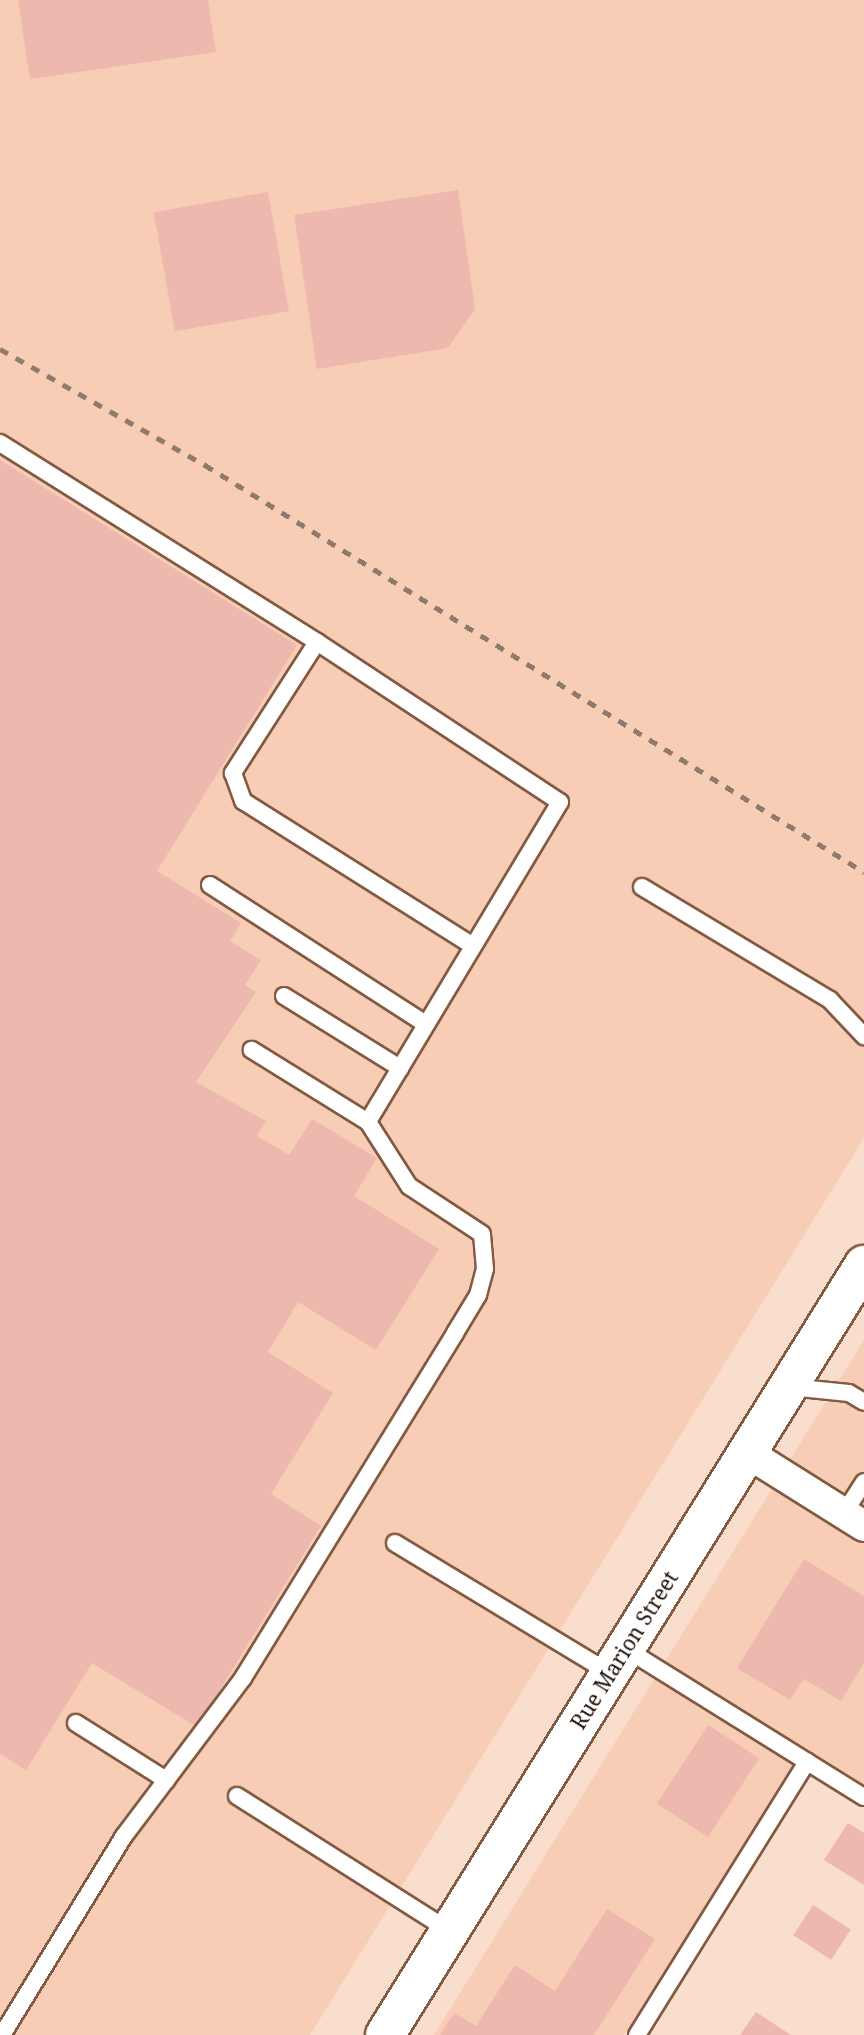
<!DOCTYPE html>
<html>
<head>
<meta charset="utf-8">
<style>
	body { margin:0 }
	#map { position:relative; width:864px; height:2035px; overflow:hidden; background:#f9ddcd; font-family:"Noto Serif",serif }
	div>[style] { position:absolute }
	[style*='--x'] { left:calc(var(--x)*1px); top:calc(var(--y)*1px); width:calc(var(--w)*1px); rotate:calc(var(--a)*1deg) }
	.built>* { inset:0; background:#f8cdb5 }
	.building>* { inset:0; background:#edb8ae; transform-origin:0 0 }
	.roads { filter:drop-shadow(2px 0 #825a42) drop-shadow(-2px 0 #825a42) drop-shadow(0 2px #825a42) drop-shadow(0 -2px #825a42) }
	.service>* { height:16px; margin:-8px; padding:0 8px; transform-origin:8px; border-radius:8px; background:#fff }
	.minor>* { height:30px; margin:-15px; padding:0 15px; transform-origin:15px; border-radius:15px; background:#fff }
	.secondary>* { height:38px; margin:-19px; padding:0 19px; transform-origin:19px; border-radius:19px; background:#fff }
	.rail>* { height:5px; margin-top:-2.5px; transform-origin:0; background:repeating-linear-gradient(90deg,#907a6e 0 9px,transparent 0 18px) }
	span { translate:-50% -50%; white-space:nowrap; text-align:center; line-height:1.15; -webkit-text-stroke:7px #fff; paint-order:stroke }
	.street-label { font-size:21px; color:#211108 }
</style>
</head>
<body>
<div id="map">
	<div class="built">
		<div style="clip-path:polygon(0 0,864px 0,864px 1138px,310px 2035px,0 2035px)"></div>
		<div style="clip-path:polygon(864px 1340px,864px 1785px,805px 1747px,624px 2035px,434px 2035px)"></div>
	</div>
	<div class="building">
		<div style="clip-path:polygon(18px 0,208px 0,216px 52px,30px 79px)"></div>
		<div style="clip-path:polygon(458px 190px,475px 309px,448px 348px,317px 369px,294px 215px)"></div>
		<div style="left:268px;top:192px;width:121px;height:116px;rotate:80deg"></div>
		<div style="clip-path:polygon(0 460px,297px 645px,157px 871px,241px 923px,230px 941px,261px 960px,245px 985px,256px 992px,196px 1082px,266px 1121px,257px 1136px,289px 1155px,312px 1119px,377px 1158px,354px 1196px,439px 1249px,376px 1350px,298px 1302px,268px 1352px,333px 1393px,271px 1494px,321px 1526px,197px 1727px,92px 1663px,26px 1770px,0 1754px)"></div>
		<div style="clip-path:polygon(804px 1559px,864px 1596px,864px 1663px,841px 1701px,804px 1679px,790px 1700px,737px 1668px)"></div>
		<div style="left:708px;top:1725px;width:61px;height:94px;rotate:33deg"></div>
		<div style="clip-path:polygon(848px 1823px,864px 1833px,864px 1885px,824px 1860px)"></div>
		<div style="left:813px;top:1905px;width:45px;height:36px;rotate:33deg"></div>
		<div style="clip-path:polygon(607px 1909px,655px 1939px,594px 2035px,440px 2035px,454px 2013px,476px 2026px,515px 1965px,555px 1991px)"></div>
		<div style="clip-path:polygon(756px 2012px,791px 2035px,740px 2035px)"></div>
	</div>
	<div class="roads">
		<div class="service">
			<div style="--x:0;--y:443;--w:374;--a:32.1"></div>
			<div style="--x:317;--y:642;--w:291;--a:33.4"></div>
			<div style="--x:560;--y:802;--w:373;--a:121"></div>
			<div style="--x:317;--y:642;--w:156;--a:122.7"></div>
			<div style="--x:233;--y:773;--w:30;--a:70"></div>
			<div style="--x:243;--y:801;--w:271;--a:32.2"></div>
			<div style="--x:210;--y:885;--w:257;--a:32.8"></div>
			<div style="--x:642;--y:887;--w:219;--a:31"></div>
			<div style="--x:830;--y:1000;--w:50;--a:46.6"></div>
			<div style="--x:284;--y:996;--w:137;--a:31.8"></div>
			<div style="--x:790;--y:1387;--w:59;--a:5.8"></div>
			<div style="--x:849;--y:1393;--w:17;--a:31"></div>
			<div style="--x:844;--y:1513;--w:37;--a:-57"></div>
			<div style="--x:395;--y:1543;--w:251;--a:31.2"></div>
			<div style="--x:626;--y:1649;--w:280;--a:31.9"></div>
			<div style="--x:76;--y:1723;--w:107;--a:32.3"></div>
			<div style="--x:237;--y:1796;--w:252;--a:32.4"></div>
			<div style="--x:2;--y:2035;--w:233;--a:-58.5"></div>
			<div style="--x:124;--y:1836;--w:198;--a:-53"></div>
			<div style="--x:243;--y:1678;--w:405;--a:-58.4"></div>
			<div style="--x:455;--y:1333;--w:44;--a:-58.8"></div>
			<div style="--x:478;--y:1295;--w:27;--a:-75"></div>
			<div style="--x:485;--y:1269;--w:35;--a:-95"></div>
			<div style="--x:482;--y:1234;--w:87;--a:-146.7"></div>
			<div style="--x:409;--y:1186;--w:76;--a:-122.6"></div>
			<div style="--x:368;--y:1122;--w:137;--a:-148.2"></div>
			<div style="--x:637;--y:2035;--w:322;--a:-58.1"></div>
		</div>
		<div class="minor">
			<div style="--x:746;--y:1452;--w:139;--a:32.1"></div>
		</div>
		<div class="secondary">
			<div style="--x:385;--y:2035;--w:907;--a:-58.12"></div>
		</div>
	</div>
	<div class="rail">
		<div style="--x:0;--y:349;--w:236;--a:29.5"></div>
		<div style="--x:205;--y:465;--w:775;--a:31.7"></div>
	</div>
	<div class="street-label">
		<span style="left:624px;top:1650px;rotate:-58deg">Rue Marion Street</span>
	</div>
</div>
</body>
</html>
